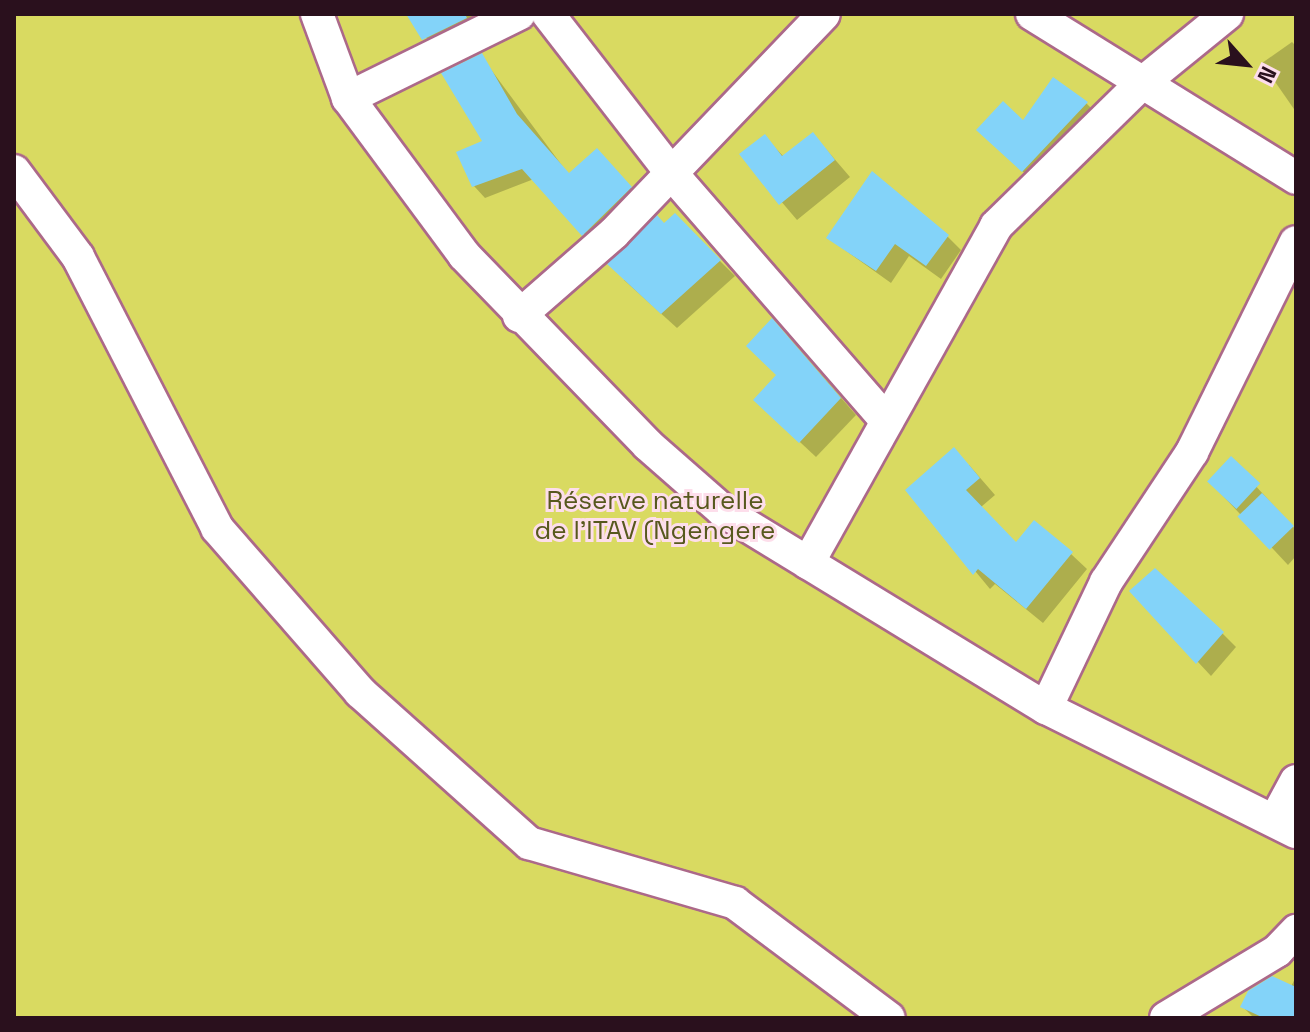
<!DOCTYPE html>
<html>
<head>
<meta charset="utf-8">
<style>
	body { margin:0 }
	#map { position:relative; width:1310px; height:1032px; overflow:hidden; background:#fddeeb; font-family:"Space Grotesk",sans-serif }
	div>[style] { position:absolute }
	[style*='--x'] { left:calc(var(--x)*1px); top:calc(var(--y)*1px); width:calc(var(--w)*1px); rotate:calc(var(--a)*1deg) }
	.green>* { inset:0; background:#d9da61; transform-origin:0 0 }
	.shadow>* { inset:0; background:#0003 }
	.building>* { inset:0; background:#83d3f9; transform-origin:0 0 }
	.roads { filter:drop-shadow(2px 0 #ac6989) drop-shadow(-2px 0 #ac6989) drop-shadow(0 2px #ac6989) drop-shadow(0 -2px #ac6989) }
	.street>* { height:32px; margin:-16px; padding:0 16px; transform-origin:16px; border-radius:16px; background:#fff }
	span { translate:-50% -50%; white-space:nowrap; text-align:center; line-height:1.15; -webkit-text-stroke:6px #fddeeb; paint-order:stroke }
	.park-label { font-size:26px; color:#57581d }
	.frame { position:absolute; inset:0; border:16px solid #2a101d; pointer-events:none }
	.north { position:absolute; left:1206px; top:24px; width:80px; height:80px; -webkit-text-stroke:6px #fddeeb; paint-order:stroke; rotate:117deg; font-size:22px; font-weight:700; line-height:32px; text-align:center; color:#2a101d }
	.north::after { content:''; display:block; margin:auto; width:28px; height:36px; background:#2a101d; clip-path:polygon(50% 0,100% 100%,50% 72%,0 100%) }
</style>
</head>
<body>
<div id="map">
	<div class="green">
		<div style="left:14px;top:14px;width:1282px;height:1004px"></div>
	</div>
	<div class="shadow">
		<div style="clip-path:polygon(409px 14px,472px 14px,480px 33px,438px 54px)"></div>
		<div style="clip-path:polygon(1292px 42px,1296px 46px,1296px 112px,1262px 63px)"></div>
		<div style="clip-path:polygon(481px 56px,569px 175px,608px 162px,641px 199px,594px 245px,534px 179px,485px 198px,474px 186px,459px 153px,484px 142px)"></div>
		<div style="clip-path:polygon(1086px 103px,1098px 115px,1035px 183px,991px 142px)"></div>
		<div style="clip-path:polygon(813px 134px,850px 177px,797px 220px,742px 155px,765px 137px,784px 157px)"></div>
		<div style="clip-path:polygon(675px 216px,735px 276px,677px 328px,624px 280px)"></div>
		<div style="clip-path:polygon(947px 236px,961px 250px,941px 279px,909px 256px,891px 283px,828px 238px)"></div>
		<div style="clip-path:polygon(788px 337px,856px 415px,816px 457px,771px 415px)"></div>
		<div style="clip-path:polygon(1231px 459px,1296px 530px,1296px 556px,1288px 565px,1209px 481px)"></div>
		<div style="clip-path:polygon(969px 465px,995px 495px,981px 507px,1016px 545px,1071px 554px,1087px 569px,1043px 623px,995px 584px,990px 589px,908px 490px)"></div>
		<div style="clip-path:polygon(1132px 591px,1222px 633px,1236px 647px,1211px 676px)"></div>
		<div style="clip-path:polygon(1296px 976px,1296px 1018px,1254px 1018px,1242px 1006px,1291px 987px)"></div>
	</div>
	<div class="building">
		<div style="clip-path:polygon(406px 14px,465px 14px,467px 18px,422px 40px)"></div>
		<div style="clip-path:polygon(482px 53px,517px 114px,569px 173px,597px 148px,632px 187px,582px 236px,522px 169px,472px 187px,456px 152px,482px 141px,441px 73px)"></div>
		<div style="clip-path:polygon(1053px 77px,1088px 102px,1022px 172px,976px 130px,1003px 101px,1023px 120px)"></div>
		<div style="clip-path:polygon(813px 132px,835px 160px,779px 205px,739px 154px,765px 134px,782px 156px)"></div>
		<div style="clip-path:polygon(872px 171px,949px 235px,926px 266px,895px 244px,876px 271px,826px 238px)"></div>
		<div style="clip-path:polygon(675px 213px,721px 260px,661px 314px,607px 264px,657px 215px,664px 223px)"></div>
		<div style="clip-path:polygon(772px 318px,841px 398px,799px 443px,753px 400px,776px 375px,746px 346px)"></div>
		<div style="clip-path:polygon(954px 447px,980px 478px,966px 490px,1016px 542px,1034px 520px,1073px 552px,1026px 609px,978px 569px,973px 575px,905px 490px)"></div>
		<div style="left:1231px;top:456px;width:40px;height:35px;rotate:43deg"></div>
		<div style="left:1262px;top:493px;width:46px;height:34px;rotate:46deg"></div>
		<div style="clip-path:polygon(1155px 568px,1224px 632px,1196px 664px,1129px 591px)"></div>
		<div style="clip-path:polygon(1272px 976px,1296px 987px,1296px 1018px,1264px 1018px,1240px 1007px,1248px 991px)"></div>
	</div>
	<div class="roads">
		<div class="street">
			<div style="--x:317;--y:14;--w:90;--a:69.7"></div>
			<div style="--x:348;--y:98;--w:195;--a:53.5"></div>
			<div style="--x:464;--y:255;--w:264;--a:45.9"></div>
			<div style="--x:648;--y:445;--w:100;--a:41.3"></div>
			<div style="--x:723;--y:511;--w:378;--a:31.4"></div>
			<div style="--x:1046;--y:708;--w:279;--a:26.4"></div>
			<div style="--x:548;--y:14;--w:202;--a:52.2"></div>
			<div style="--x:672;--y:174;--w:327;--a:49"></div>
			<div style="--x:1032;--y:14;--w:311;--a:31.8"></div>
			<div style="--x:348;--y:98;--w:191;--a:-26.2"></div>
			<div style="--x:14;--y:171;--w:107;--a:53.3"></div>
			<div style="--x:78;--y:257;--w:305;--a:62.8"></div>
			<div style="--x:217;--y:528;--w:218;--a:48.9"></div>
			<div style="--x:360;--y:692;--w:227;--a:41.8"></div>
			<div style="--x:529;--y:843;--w:215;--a:16.2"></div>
			<div style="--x:735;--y:903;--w:192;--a:36.8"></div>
			<div style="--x:519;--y:316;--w:126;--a:-41.1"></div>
			<div style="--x:614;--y:233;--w:303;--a:-46.2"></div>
			<div style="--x:808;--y:563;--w:386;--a:-60.8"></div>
			<div style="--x:996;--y:226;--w:203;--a:-44.4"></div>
			<div style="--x:1141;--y:84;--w:111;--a:-39.1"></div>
			<div style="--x:1046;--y:708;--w:140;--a:-64.5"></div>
			<div style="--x:1106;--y:582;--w:156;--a:-56.5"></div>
			<div style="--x:1192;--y:452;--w:234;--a:-63.7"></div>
			<div style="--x:1276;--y:818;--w:42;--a:-61.6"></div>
			<div style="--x:1166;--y:1018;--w:130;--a:-31.1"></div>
			<div style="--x:1277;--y:951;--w:28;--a:-46"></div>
		</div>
	</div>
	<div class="park-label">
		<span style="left:655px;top:516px">Réserve naturelle<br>de l'ITAV (Ngengere</span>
	</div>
	<div class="frame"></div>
	<div class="north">N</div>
</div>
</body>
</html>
